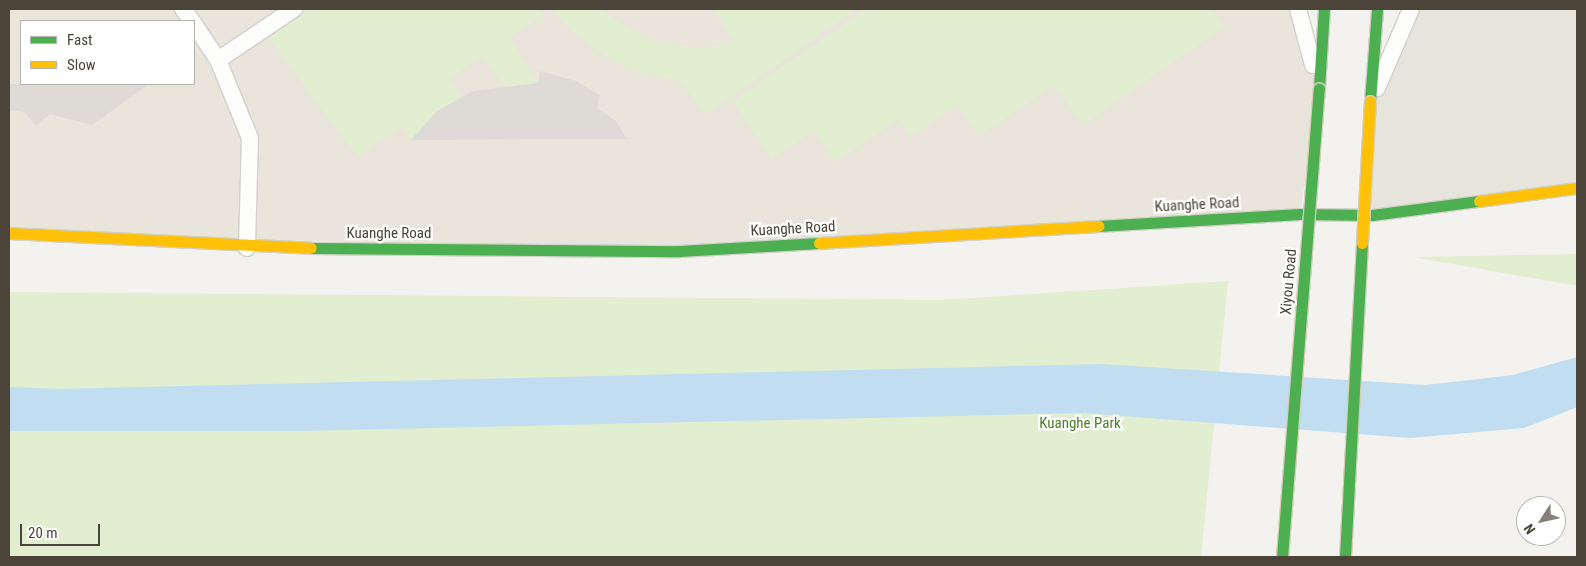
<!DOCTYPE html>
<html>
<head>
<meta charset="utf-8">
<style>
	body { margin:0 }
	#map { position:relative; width:1586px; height:566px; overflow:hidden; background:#f4f2ee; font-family:"Roboto Condensed",sans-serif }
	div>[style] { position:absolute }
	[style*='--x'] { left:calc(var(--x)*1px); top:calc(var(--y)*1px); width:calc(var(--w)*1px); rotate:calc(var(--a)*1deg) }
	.residential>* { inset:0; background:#e7e4dc }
	.education>* { inset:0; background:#eae5da }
	.green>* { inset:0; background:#e1eecf }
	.water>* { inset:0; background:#c0ddf1 }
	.building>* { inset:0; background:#dedbd6 }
	.roads { filter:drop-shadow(1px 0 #d2d0cb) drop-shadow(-1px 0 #d2d0cb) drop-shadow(0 1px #d2d0cb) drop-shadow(0 -1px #d2d0cb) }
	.lane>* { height:16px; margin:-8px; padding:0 8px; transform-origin:8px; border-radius:8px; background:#fdfdfc }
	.fast>* { height:11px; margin:-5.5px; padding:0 5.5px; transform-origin:5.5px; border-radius:5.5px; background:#4caf50 }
	.slow>* { height:11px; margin:-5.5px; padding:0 5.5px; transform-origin:5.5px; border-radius:5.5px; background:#ffc107 }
	.bridges { filter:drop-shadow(1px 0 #d6cebb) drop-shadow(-1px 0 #d6cebb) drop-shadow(0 1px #d6cebb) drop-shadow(0 -1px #d6cebb) }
	.fast-bridge>* { height:11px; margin:-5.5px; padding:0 5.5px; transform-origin:5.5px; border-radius:5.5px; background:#4caf50 }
	.slow-bridge>* { height:11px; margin:-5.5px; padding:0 5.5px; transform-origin:5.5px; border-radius:5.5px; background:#ffc107 }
	span { translate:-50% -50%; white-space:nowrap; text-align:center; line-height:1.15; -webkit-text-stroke:4.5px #fff; paint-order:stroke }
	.street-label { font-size:15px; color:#4b4439 }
	.park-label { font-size:15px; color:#4a7f2a }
	.frame { position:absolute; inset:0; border:10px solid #4b4439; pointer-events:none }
	.legend { position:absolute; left:20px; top:20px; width:175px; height:65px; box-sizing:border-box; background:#fff; border:1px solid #b7b4b0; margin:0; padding:6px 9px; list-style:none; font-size:15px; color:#4b4439 }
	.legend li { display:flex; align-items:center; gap:10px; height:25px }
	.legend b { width:25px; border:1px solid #b7b4b0 }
	.north { position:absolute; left:1516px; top:496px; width:50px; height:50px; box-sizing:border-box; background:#fff; border:1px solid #b7b4b0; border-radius:50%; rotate:235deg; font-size:14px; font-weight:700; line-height:20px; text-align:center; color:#4b4439 }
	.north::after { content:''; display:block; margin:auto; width:18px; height:22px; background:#868178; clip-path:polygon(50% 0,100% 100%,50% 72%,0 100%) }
	.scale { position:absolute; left:20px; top:524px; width:80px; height:22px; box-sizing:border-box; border:2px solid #4b4439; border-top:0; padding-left:6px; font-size:15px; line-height:18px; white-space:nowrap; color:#4b4439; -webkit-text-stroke:4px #fff; paint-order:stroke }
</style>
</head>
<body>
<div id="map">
	<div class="residential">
		<div style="clip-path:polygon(1411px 9px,1577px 9px,1577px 188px,1372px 215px,1370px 101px)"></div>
	</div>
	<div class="education">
		<div style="clip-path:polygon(evenodd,9px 9px,1298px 9px,1319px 88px,1300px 214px,679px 251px,9px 233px,9px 9px,21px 21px,194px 21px,194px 84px,21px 84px,21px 21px)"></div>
	</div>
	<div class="green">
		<div style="clip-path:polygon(308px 9px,541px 9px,544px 14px,510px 37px,538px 83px,505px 87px,483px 56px,449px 78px,462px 97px,437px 111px,411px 140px,401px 127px,357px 157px,268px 36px)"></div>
		<div style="clip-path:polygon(553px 9px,599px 9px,645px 38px,686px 47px,708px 47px,735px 42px,713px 9px,857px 9px,705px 115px,681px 81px,632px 70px,608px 58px,567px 26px)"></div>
		<div style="clip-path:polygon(867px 9px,1212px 9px,1224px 27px,1083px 125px,1054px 85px,979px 136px,958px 105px,911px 137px,898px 119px,836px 162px,814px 131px,772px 159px,733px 101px)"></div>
		<div style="clip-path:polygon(1577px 254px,1577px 286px,1414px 257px)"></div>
		<div style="clip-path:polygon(1228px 281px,1201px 557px,9px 557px,9px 292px,942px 300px)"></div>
	</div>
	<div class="water">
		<div style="clip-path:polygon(1577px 357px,1577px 407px,1524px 428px,1410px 438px,1084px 413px,300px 431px,9px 431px,9px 387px,61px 389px,1101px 364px,1426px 385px,1513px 375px)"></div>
	</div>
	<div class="building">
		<div style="clip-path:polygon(540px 71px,576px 81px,600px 95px,597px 108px,616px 121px,627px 139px,411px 140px,437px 111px,473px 91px,538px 83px)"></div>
		<div style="clip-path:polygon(9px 84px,149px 84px,92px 125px,50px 114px,36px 126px,24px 112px,9px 110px)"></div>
	</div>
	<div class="roads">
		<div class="lane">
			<div style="--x:183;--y:9;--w:15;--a:53"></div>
			<div style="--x:1298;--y:9;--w:58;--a:75"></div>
			<div style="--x:194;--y:24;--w:43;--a:56.3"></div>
			<div style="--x:218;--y:60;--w:84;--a:67.7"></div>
			<div style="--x:250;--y:138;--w:110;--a:91.6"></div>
			<div style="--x:218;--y:60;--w:92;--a:-33.9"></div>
			<div style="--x:1377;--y:88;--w:86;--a:-66.7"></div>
		</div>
		<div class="fast">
			<div style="--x:1319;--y:88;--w:79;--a:-86.4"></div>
			<div style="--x:1370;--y:101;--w:92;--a:-85.6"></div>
			<div style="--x:1098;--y:226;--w:202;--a:-3.4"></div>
			<div style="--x:1300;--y:214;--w:72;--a:0.8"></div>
			<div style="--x:1372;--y:215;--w:108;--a:-7.5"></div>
			<div style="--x:311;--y:248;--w:368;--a:0.5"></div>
			<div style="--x:679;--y:251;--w:140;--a:-3.3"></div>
		</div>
		<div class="slow">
			<div style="--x:1479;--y:201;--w:99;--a:-7.6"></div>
			<div style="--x:9;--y:233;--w:302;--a:2.8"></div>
			<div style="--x:819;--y:243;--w:280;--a:-3.5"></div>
		</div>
	</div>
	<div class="bridges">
		<div class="fast-bridge">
			<div style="--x:1282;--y:557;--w:470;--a:-85.5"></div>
			<div style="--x:1345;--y:557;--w:314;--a:-86.9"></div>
		</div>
		<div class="slow-bridge">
			<div style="--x:1362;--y:243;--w:142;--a:-86.8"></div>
		</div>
	</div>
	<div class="street-label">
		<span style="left:1197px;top:205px;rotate:-3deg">Kuanghe Road</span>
		<span style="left:793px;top:229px;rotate:-3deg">Kuanghe Road</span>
		<span style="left:389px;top:234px">Kuanghe Road</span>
		<span style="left:1289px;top:282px;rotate:-85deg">Xiyou Road</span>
	</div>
	<div class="park-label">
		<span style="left:1080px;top:424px">Kuanghe Park</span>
	</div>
	<div class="frame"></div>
	<ul class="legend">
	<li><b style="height:6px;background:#4caf50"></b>Fast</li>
	<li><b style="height:6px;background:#ffc107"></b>Slow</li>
	</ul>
	<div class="north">N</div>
	<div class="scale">20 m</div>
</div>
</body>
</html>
